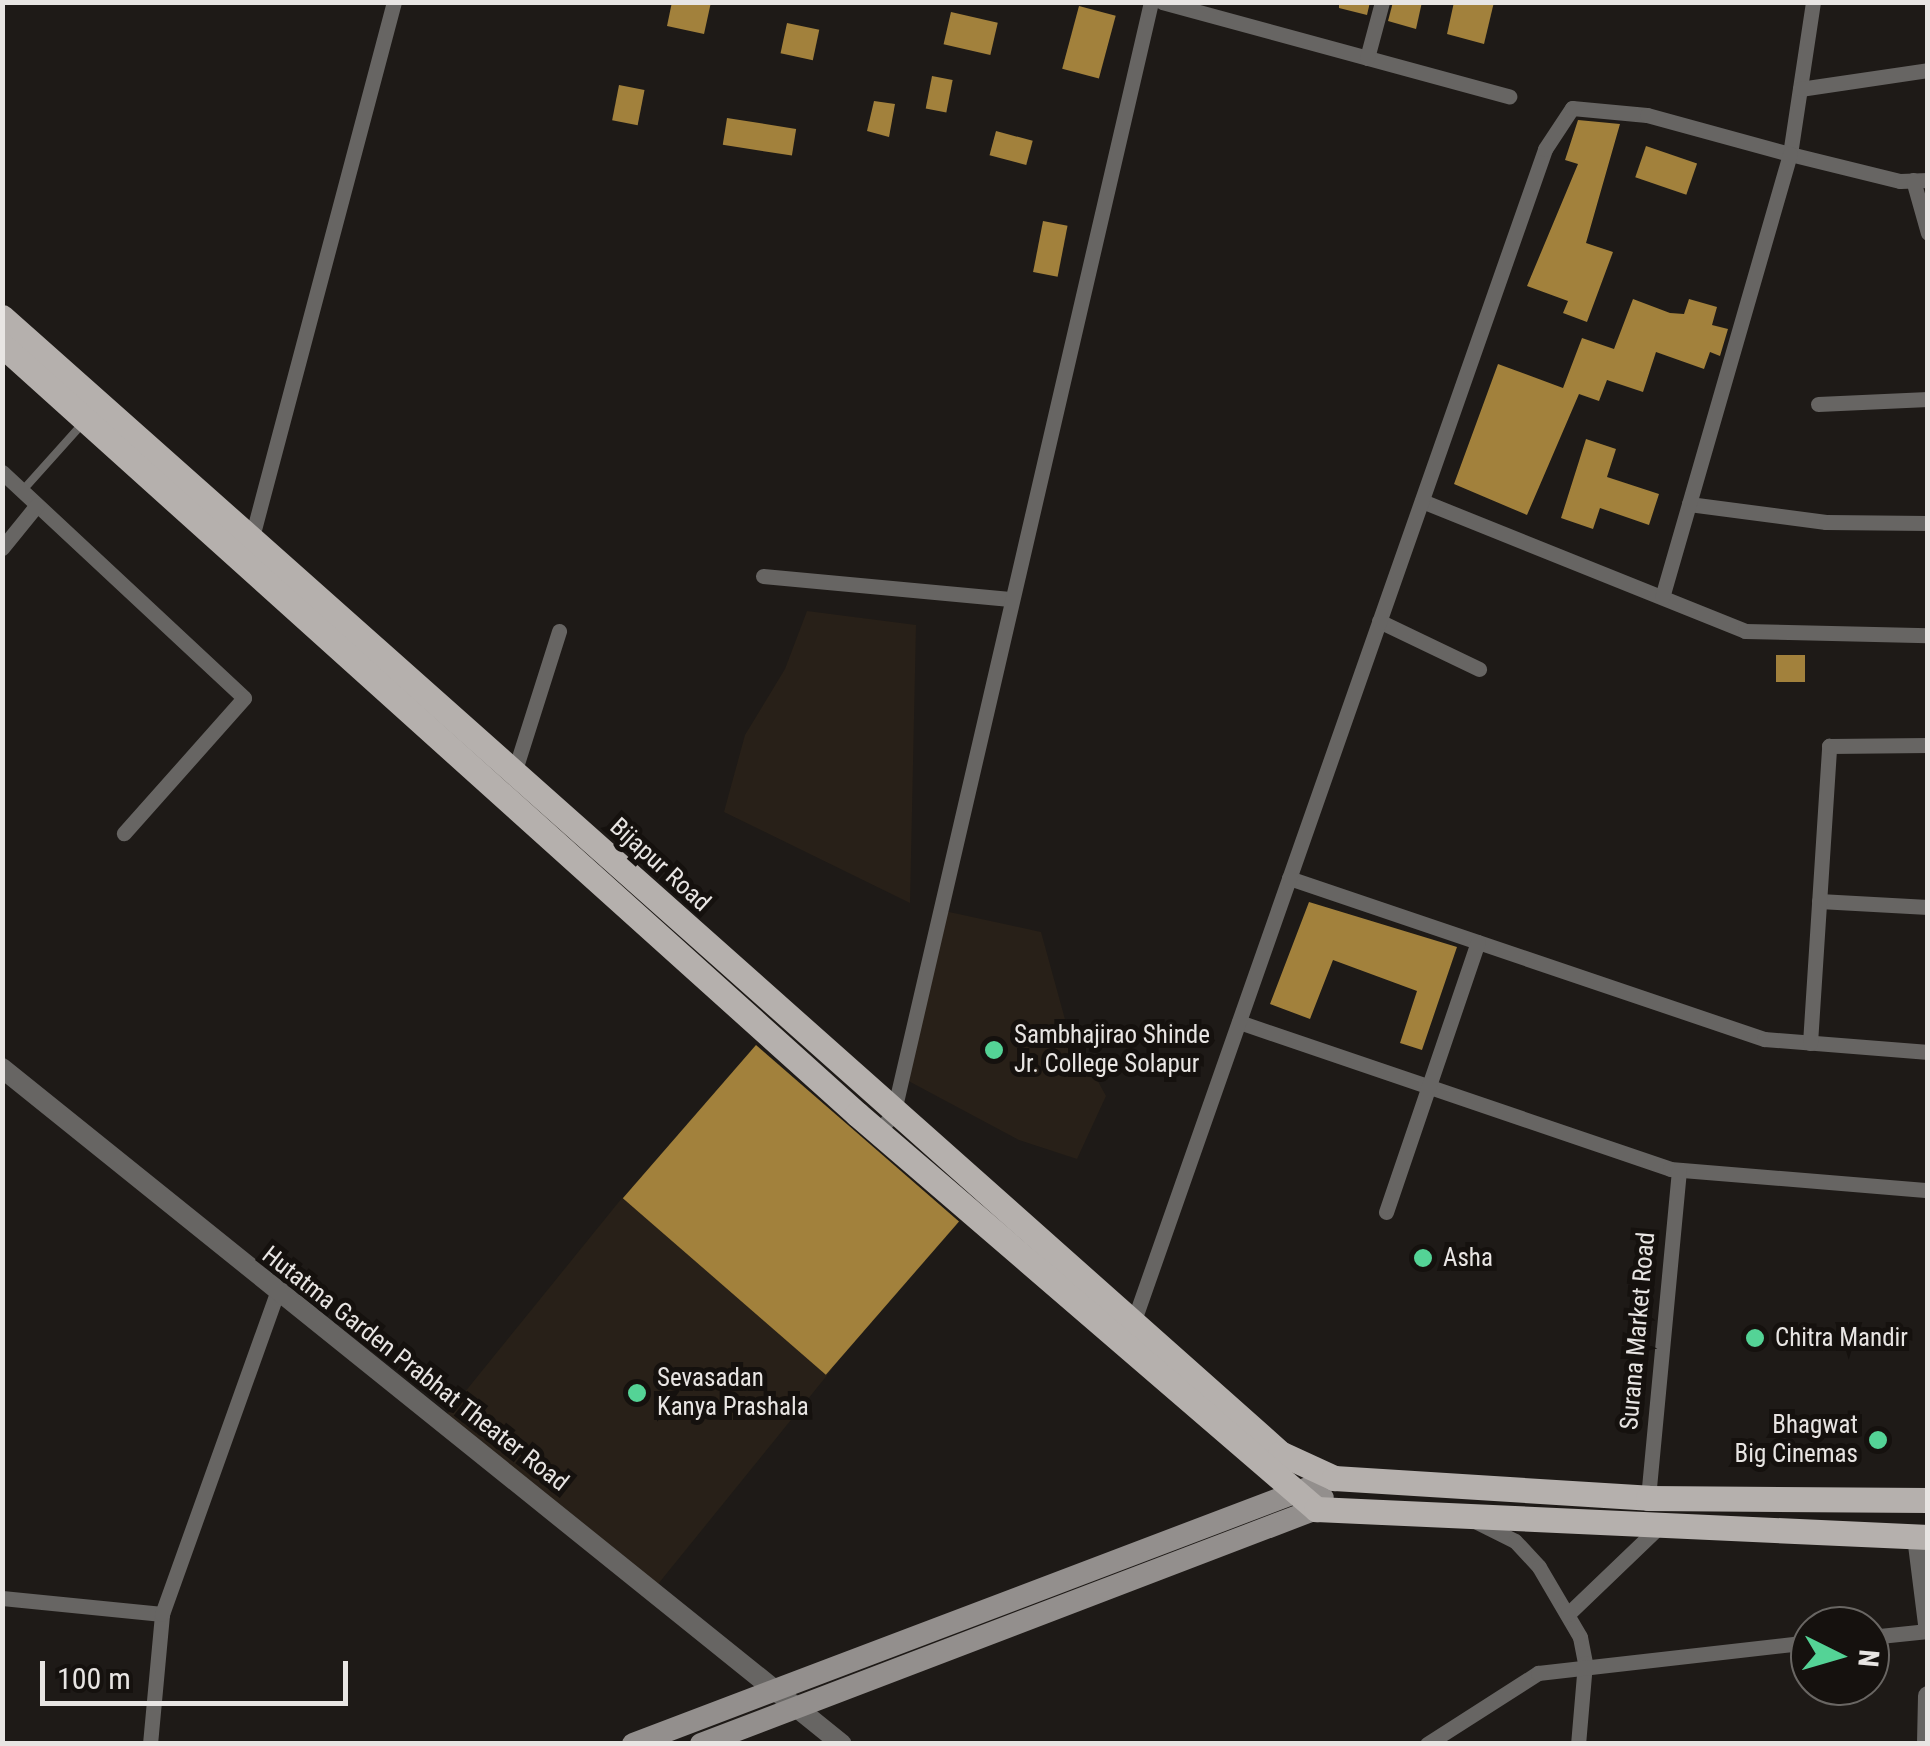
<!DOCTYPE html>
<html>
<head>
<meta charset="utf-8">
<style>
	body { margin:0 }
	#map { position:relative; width:1930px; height:1746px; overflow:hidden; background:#1e1a17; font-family:"Roboto Condensed",sans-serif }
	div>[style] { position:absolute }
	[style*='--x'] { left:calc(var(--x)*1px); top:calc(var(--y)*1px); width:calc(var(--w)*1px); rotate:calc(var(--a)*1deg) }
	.built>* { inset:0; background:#282018; transform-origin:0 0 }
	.building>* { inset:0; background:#a2813c; transform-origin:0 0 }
	.service>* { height:8px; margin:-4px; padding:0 4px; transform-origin:4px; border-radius:4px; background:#676563 }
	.minor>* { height:15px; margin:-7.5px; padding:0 7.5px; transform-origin:7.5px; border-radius:7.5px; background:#676563 }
	.tertiary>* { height:20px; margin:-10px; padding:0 10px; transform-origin:10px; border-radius:10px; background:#676563 }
	.secondary>* { height:22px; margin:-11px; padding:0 11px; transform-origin:11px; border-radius:11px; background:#938f8d }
	.primary>* { height:25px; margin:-12.5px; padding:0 12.5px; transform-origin:12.5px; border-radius:12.5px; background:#b5b0ad }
	.dots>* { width:28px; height:28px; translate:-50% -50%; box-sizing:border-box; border:5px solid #15110e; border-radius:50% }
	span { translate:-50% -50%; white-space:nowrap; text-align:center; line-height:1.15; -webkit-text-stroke:10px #15110e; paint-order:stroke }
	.street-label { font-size:25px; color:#e8e5e3 }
	.poi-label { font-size:25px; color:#e8e5e3 }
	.left { translate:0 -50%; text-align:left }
	.right { translate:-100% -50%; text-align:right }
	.frame { position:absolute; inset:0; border:5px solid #e8e5e3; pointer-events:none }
	.north { position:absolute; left:1790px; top:1606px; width:100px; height:100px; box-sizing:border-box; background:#15110e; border:2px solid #696663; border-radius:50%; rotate:95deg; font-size:28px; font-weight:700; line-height:40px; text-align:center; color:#e8e5e3 }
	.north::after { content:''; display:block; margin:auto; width:35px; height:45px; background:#54d396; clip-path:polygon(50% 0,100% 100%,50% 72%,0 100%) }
	.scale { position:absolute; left:40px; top:1661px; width:308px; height:45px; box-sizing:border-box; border:5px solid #e8e5e3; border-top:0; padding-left:12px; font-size:30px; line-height:35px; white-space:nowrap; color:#e8e5e3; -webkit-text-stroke:8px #15110e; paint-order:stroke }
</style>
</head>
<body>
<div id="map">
	<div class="built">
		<div style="clip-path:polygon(807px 611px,916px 625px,910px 903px,724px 812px,745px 735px,785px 669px)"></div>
		<div style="clip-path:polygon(940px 910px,1041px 932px,1066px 1023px,1106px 1096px,1077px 1159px,1019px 1140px,901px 1077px)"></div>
		<div style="left:622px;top:1198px;width:271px;height:284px;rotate:39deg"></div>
	</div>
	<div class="building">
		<div style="clip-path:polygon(672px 2px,711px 2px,704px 34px,667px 26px)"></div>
		<div style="clip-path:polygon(1339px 2px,1370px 2px,1367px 15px,1339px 8px)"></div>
		<div style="clip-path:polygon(1393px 2px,1422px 2px,1416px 29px,1388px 21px)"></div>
		<div style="clip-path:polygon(1454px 2px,1494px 2px,1484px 44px,1447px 34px)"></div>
		<div style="left:1079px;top:6px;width:38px;height:65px;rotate:15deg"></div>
		<div style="left:951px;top:12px;width:48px;height:33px;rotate:13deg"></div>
		<div style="left:787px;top:23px;width:33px;height:31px;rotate:12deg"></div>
		<div style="left:932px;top:76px;width:21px;height:33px;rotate:11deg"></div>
		<div style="left:619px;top:85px;width:26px;height:36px;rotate:11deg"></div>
		<div style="clip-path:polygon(874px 101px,895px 104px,889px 137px,867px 131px)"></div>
		<div style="left:727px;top:118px;width:70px;height:27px;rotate:9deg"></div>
		<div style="clip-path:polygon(1578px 120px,1620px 124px,1586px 243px,1613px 252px,1587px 322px,1563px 313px,1568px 301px,1527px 286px,1578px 164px,1565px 160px)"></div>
		<div style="left:996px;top:131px;width:38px;height:25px;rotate:15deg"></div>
		<div style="left:1646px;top:146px;width:54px;height:33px;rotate:19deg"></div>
		<div style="left:1043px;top:221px;width:25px;height:52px;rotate:11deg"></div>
		<div style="clip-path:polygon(1633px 299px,1670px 313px,1684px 314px,1689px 299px,1717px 307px,1712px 325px,1728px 329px,1720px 356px,1710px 352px,1704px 369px,1656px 352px,1643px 392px,1607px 380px,1599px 401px,1579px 394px,1527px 515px,1454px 484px,1498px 364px,1563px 388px,1582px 338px,1614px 349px)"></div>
		<div style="clip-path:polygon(1586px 439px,1616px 449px,1607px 477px,1659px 494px,1649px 525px,1600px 508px,1593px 529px,1561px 518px)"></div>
		<div style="left:1776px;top:655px;width:29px;height:27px"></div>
		<div style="clip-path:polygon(1309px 902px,1457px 947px,1422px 1050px,1400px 1043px,1417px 991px,1333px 960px,1310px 1019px,1270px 1004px)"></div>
		<div style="left:756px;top:1045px;width:269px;height:203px;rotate:41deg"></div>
	</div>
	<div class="service">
		<div style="--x:23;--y:490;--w:91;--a:-48.1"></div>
	</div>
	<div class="minor">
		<div style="--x:1162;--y:2;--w:360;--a:15.2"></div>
		<div style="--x:1813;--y:2;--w:154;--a:98.6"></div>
		<div style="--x:1790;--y:154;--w:113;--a:13.8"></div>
		<div style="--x:1900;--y:181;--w:28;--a:-2"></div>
		<div style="--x:1367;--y:58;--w:58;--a:-75"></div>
		<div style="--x:1800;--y:89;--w:129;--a:-8.4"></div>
		<div style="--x:1913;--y:180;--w:55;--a:74.2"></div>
		<div style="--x:1818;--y:404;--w:110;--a:-2.6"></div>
		<div style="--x:2;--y:472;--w:331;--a:43"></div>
		<div style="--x:244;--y:698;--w:181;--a:131.6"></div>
		<div style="--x:1422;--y:501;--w:348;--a:21.9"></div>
		<div style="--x:1745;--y:631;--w:183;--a:1.3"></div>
		<div style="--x:1689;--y:504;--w:138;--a:7.5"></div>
		<div style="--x:1826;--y:522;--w:102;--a:0.6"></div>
		<div style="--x:252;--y:537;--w:554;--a:-75.14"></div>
		<div style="--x:2;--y:548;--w:55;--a:-50.9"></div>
		<div style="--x:763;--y:576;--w:248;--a:5.3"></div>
		<div style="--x:1379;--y:621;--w:111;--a:25.6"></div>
		<div style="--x:514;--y:773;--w:149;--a:-72.4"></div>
		<div style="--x:1289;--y:878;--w:502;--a:18.72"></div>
		<div style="--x:1764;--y:1039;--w:165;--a:4.5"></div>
		<div style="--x:1819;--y:901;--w:109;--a:3.2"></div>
		<div style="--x:1239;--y:1022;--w:455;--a:18.8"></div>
		<div style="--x:1670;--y:1169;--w:259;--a:4.7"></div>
		<div style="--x:1810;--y:1043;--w:298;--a:-86.3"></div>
		<div style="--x:1829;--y:746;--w:99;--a:-0.6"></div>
		<div style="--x:877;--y:1132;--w:23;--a:-47"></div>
		<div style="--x:893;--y:1115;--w:1143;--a:-76.95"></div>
		<div style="--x:1386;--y:1212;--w:285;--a:-71.2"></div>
		<div style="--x:1132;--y:1326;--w:1247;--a:-70.66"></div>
		<div style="--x:1545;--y:149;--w:49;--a:-56.6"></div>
		<div style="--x:1572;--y:108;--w:75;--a:5.3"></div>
		<div style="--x:1647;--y:115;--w:148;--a:15.3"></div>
		<div style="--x:1790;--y:154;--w:461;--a:106.1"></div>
		<div style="--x:1648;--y:1498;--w:329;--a:-84.6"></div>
		<div style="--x:1477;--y:1522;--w:42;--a:26.6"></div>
		<div style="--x:1515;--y:1541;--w:35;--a:47"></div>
		<div style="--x:1539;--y:1567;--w:81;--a:59.6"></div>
		<div style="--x:1580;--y:1637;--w:26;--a:79"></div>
		<div style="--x:1585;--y:1663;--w:81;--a:94.9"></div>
		<div style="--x:2;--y:1598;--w:161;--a:5.7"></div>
		<div style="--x:1568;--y:1614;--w:130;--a:-43.8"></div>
		<div style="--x:1870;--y:1637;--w:58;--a:-5.9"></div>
		<div style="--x:150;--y:1744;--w:131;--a:-84.7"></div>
		<div style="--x:162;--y:1614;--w:342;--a:-70.3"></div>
		<div style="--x:1427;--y:1744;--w:132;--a:-32.6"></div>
		<div style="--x:1538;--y:1673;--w:274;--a:-6.5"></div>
	</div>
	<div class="tertiary">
		<div style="--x:2;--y:1068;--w:1078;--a:38.83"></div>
		<div style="--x:1917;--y:1537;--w:88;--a:82.8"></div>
		<div style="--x:1927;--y:1744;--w:48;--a:-88.8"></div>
	</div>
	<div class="secondary">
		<div style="--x:633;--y:1744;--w:750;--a:-20.78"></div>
		<div style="--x:701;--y:1744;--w:658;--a:-20.91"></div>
		<div style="--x:1316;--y:1509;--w:13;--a:-58"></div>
	</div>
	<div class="primary">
		<div style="--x:2;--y:317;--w:1710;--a:41.63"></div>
		<div style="--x:1280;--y:1453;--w:60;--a:24.8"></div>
		<div style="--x:1334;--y:1478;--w:315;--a:3.6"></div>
		<div style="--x:1648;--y:1498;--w:280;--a:0.4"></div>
		<div style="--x:2;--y:345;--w:1150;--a:41.97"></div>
		<div style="--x:857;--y:1114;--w:606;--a:40.71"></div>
		<div style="--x:1316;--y:1509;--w:613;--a:2.62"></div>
	</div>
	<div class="dots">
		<div style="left:994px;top:1050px;background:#54d396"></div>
		<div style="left:1423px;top:1258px;background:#54d396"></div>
		<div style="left:1755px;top:1338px;background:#54d396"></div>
		<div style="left:637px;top:1393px;background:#54d396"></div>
		<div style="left:1878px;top:1440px;background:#54d396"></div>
	</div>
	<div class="street-label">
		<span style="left:660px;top:865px;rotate:42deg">Bijapur Road</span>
		<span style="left:1638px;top:1331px;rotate:-85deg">Surana Market Road</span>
		<span style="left:415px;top:1369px;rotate:38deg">Hutatma Garden Prabhat Theater Road</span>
	</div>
	<div class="poi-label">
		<span class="left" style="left:1014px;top:1050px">Sambhajirao Shinde<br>Jr. College Solapur</span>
		<span class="left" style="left:1443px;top:1258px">Asha</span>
		<span class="left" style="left:1775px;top:1338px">Chitra Mandir</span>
		<span class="left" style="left:657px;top:1393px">Sevasadan<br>Kanya Prashala</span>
		<span class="right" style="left:1858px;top:1440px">Bhagwat<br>Big Cinemas</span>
	</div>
	<div class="frame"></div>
	<div class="north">N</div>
	<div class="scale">100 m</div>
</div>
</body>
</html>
